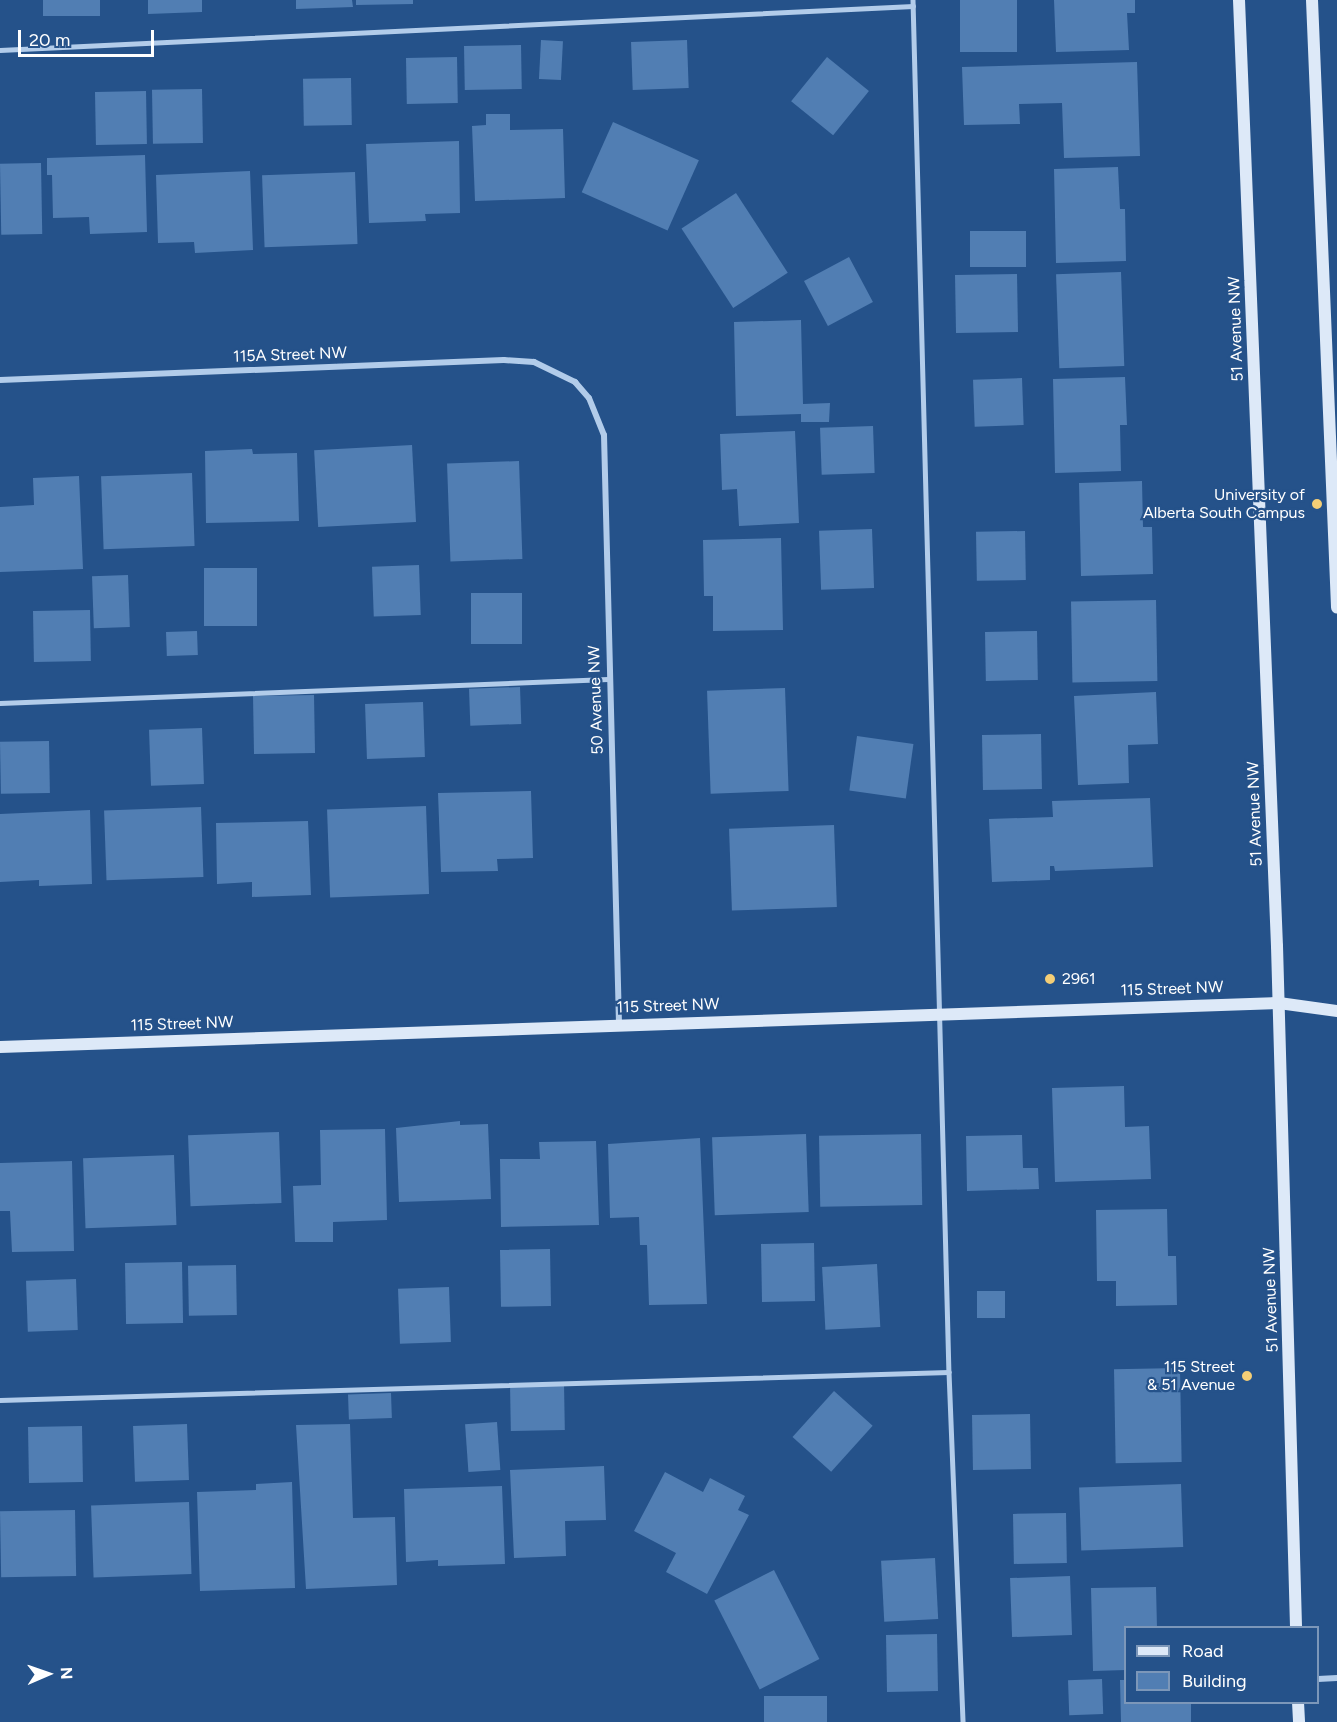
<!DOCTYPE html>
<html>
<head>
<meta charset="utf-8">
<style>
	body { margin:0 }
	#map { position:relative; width:1337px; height:1722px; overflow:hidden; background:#25528a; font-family:Figtree,sans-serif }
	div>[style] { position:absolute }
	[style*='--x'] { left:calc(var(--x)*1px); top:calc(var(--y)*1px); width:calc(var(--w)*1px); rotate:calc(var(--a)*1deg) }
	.building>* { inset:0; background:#517eb3; transform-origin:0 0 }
	.lane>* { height:4.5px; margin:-2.25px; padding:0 2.25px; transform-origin:2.25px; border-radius:2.25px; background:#b2ccea }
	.street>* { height:6px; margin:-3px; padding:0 3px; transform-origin:3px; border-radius:3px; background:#b2ccea }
	.secondary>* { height:12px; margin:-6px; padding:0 6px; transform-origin:6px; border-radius:6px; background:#dde9f8 }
	.dots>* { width:16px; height:16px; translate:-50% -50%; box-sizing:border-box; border:3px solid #25528a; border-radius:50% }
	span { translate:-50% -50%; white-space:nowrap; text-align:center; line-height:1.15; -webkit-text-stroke:4.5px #25528a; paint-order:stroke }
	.street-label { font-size:16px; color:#fff }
	.poi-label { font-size:16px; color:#fff }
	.right { translate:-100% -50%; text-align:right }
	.left { translate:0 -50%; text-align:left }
	.legend { position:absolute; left:1124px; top:1626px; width:195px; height:78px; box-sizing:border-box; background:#25528a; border:2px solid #7c97b9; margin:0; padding:8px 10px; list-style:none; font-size:18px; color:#fff }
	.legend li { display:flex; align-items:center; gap:12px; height:30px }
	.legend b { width:30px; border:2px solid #7c97b9 }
	.north { position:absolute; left:18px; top:1644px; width:60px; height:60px; -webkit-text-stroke:4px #25528a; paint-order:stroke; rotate:88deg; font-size:16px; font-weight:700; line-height:24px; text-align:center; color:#fff }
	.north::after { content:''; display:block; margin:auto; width:21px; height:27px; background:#fff; clip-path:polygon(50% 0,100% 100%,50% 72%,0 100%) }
	.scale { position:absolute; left:18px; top:30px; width:136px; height:27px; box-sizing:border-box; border:3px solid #fff; border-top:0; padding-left:8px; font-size:18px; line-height:21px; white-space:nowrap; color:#fff; -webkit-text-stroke:4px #25528a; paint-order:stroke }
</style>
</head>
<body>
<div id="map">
	<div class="building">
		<div style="left:43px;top:0;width:57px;height:16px"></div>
		<div style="clip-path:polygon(148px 0,202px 0,202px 12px,148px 14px)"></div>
		<div style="clip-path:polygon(296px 0,352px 0,353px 7px,296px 9px)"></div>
		<div style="clip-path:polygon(356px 0,413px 0,413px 4px,356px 5px)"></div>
		<div style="left:960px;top:0;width:57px;height:52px"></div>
		<div style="clip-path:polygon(1054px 0,1135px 0,1135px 13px,1127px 13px,1129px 50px,1056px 52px)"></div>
		<div style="left:541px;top:40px;width:22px;height:39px;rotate:3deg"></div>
		<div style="left:687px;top:40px;width:48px;height:56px;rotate:88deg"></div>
		<div style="left:521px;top:45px;width:44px;height:57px;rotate:89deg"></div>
		<div style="left:457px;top:57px;width:46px;height:51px;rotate:89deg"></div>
		<div style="left:827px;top:57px;width:54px;height:57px;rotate:39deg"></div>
		<div style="clip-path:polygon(1137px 62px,1140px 156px,1064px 158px,1062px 103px,1019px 104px,1020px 124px,964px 125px,962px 67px)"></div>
		<div style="left:351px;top:78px;width:47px;height:48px;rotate:89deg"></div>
		<div style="left:202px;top:89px;width:54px;height:50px;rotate:89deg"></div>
		<div style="left:146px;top:91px;width:53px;height:51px;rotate:89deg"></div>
		<div style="clip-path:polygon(486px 114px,510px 114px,510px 130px,563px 129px,565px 198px,475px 201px,472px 126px,486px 125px)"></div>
		<div style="left:613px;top:122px;width:94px;height:77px;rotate:24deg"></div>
		<div style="clip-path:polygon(459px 141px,460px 213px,425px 214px,426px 221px,369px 223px,366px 144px)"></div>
		<div style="clip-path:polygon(145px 155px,147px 232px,90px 234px,89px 217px,53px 218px,52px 175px,47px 175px,47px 158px)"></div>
		<div style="left:41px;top:163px;width:71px;height:41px;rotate:89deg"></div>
		<div style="clip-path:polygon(1118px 167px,1120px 209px,1125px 209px,1126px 261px,1056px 263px,1054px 169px)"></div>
		<div style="clip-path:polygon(250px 171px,253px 250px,195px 253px,194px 242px,158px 243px,156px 175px)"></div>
		<div style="left:355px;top:172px;width:72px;height:93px;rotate:88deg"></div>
		<div style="left:736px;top:193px;width:95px;height:65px;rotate:57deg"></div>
		<div style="left:1026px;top:231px;width:36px;height:56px;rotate:90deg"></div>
		<div style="left:849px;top:257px;width:51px;height:51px;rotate:62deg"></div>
		<div style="left:1121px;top:272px;width:94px;height:65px;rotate:88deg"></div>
		<div style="left:1017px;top:274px;width:58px;height:62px;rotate:89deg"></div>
		<div style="clip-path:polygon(801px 320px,803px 404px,830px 403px,829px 422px,801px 422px,801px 414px,736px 416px,734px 322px)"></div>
		<div style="clip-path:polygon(1125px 377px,1127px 425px,1120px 425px,1121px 471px,1055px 473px,1053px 379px)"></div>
		<div style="left:1022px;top:378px;width:47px;height:49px;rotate:88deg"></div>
		<div style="left:873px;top:426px;width:47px;height:53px;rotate:88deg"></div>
		<div style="clip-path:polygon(795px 431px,799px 523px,739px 526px,737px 489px,722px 490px,720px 434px)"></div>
		<div style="left:412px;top:445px;width:77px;height:98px;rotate:87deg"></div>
		<div style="clip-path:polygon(252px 449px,253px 454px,297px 453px,299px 521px,206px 523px,205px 451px)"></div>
		<div style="left:519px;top:461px;width:98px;height:72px;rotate:88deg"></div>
		<div style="left:192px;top:473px;width:73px;height:91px;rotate:88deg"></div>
		<div style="clip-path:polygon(79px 476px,83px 569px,0 572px,0 507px,34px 505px,33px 478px)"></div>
		<div style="clip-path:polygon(1142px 481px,1143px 527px,1152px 527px,1153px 574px,1081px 576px,1079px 483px)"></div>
		<div style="left:872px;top:529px;width:59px;height:53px;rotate:88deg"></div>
		<div style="left:1025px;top:531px;width:49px;height:49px;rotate:89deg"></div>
		<div style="clip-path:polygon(781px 538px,783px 630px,713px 631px,713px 596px,704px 596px,703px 540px)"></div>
		<div style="left:419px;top:565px;width:50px;height:47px;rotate:88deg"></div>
		<div style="left:204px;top:568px;width:53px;height:58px"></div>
		<div style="left:128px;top:575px;width:52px;height:36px;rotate:88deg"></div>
		<div style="left:471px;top:593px;width:51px;height:51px"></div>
		<div style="left:1156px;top:600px;width:81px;height:85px;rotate:89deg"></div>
		<div style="left:90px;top:610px;width:51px;height:57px;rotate:89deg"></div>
		<div style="left:197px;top:631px;width:24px;height:31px;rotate:88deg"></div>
		<div style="left:1037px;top:631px;width:49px;height:52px;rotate:89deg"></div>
		<div style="left:520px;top:687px;width:37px;height:51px;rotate:88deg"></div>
		<div style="left:785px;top:688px;width:103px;height:78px;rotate:88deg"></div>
		<div style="clip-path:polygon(1156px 692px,1158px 744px,1128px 745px,1129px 783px,1078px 785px,1074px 696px)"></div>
		<div style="left:314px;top:695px;width:58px;height:61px;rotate:89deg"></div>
		<div style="left:423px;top:702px;width:55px;height:58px;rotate:88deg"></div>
		<div style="left:202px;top:728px;width:56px;height:53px;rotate:88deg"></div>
		<div style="left:1041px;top:734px;width:55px;height:59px;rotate:89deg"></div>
		<div style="left:857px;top:736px;width:57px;height:55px;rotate:8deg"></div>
		<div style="left:49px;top:741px;width:52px;height:49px;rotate:89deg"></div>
		<div style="clip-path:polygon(531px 791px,533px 858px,497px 859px,498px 871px,441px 872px,438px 793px)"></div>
		<div style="clip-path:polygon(1150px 798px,1153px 867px,1055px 871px,1054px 866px,1050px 866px,1050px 880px,992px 882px,989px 819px,1053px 817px,1052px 801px)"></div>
		<div style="left:426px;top:806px;width:88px;height:99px;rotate:88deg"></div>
		<div style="left:201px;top:807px;width:70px;height:97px;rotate:88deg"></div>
		<div style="clip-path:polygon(90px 810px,92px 884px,39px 886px,39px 880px,0 882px,0 814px)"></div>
		<div style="clip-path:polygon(308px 821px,311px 895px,252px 897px,252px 882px,217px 884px,216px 823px)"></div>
		<div style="left:834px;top:825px;width:82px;height:105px;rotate:88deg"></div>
		<div style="clip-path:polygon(1124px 1086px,1125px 1127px,1149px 1126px,1151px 1179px,1055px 1182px,1052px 1088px)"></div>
		<div style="clip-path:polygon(460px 1121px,460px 1125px,488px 1124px,491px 1199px,399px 1202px,396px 1128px)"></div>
		<div style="clip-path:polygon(385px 1129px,387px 1220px,333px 1222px,333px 1242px,295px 1242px,293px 1186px,321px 1185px,320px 1130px)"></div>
		<div style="left:279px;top:1132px;width:71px;height:91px;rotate:88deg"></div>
		<div style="left:806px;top:1134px;width:78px;height:94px;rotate:88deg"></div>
		<div style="left:921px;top:1134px;width:71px;height:102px;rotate:89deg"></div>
		<div style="clip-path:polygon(1022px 1135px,1023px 1168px,1038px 1168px,1039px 1189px,967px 1191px,966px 1136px)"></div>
		<div style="clip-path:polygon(700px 1138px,707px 1304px,649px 1305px,647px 1245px,640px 1245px,639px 1217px,610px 1218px,608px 1144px)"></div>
		<div style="clip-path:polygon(596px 1141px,599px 1225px,501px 1227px,500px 1159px,540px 1159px,539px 1142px)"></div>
		<div style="left:174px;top:1155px;width:70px;height:91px;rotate:88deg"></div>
		<div style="clip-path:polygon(72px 1161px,74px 1251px,12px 1252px,10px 1211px,0 1211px,0 1163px)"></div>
		<div style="clip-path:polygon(1167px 1209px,1168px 1256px,1176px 1256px,1177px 1305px,1116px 1306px,1116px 1281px,1097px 1281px,1096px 1210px)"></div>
		<div style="left:814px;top:1243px;width:58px;height:53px;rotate:89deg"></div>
		<div style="left:550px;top:1249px;width:57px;height:50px;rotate:89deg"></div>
		<div style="left:182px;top:1262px;width:61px;height:57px;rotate:89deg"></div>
		<div style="left:877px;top:1264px;width:63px;height:55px;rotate:87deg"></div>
		<div style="left:236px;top:1265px;width:50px;height:48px;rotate:89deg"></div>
		<div style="left:76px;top:1279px;width:51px;height:50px;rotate:88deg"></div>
		<div style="left:449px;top:1287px;width:55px;height:51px;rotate:88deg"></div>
		<div style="left:977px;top:1291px;width:28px;height:27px"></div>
		<div style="left:1180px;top:1368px;width:94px;height:66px;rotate:89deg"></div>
		<div style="left:564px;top:1383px;width:47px;height:54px;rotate:89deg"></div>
		<div style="left:834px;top:1391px;width:52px;height:62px;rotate:42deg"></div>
		<div style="left:391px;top:1393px;width:25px;height:43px;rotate:88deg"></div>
		<div style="left:1030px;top:1414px;width:55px;height:58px;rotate:89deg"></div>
		<div style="left:497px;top:1422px;width:48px;height:32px;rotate:86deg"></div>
		<div style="left:187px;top:1424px;width:56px;height:54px;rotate:88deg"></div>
		<div style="clip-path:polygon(350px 1424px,353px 1518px,395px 1517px,397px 1585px,306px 1589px,296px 1425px)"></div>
		<div style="left:82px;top:1426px;width:56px;height:54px;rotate:89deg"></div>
		<div style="clip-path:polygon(604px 1466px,606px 1520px,565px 1521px,566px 1556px,514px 1558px,510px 1470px)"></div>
		<div style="clip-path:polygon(665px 1472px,703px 1492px,710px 1478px,745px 1496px,738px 1510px,749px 1515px,707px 1594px,666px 1572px,676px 1553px,634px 1531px)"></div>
		<div style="clip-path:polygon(292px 1482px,295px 1588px,200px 1591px,197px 1492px,256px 1490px,256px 1484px)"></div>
		<div style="left:1181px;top:1484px;width:63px;height:102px;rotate:88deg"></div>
		<div style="clip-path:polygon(502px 1486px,505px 1564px,438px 1566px,438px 1560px,406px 1562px,404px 1489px)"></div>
		<div style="left:189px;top:1502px;width:72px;height:98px;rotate:88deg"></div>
		<div style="left:75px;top:1510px;width:66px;height:75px;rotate:89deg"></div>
		<div style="left:1066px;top:1513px;width:50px;height:53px;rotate:89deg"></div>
		<div style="left:935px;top:1558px;width:61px;height:54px;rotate:87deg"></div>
		<div style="left:774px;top:1570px;width:100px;height:67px;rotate:63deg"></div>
		<div style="left:1070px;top:1576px;width:59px;height:60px;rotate:88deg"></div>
		<div style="clip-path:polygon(1156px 1587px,1157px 1628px,1126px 1628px,1126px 1670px,1093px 1671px,1091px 1588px)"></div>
		<div style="left:937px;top:1634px;width:57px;height:51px;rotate:89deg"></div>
		<div style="left:1102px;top:1679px;width:35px;height:34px;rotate:88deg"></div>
		<div style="clip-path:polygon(1120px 1680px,1126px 1680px,1126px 1702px,1191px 1702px,1191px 1722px,1121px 1722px)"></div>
		<div style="left:827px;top:1696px;width:26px;height:63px;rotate:90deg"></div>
	</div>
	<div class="lane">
		<div style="--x:913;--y:0;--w:1372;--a:88.5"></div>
		<div style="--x:949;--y:1372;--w:350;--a:87.7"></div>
		<div style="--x:0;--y:50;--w:914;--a:-2.76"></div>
		<div style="--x:0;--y:703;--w:608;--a:-2.26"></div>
		<div style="--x:0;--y:1400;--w:949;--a:-1.69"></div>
	</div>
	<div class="street">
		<div style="--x:0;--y:380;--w:504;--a:-2.27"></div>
		<div style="--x:504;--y:360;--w:30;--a:4"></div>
		<div style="--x:534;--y:362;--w:46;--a:26"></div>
		<div style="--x:575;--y:382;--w:21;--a:49"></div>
		<div style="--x:589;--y:398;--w:40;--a:68"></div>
		<div style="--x:604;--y:435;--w:590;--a:88.54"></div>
		<div style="--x:1318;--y:1679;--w:19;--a:-3"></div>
	</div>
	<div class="secondary">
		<div style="--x:1239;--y:0;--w:947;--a:87.7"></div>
		<div style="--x:1277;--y:946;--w:682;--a:88.4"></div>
		<div style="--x:1312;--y:0;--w:608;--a:87.64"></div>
		<div style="--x:0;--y:1047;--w:1280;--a:-1.97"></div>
		<div style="--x:1279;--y:1003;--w:59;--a:7.9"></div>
		<div style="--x:1298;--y:1702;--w:20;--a:87"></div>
	</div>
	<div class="dots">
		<div style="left:1317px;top:504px;background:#f4ce76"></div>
		<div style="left:1050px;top:979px;background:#f4ce76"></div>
		<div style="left:1247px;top:1376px;background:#f4ce76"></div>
	</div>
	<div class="street-label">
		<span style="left:1236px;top:329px;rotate:-92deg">51 Avenue NW</span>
		<span style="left:290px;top:355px;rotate:-2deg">115A Street NW</span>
		<span style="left:596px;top:700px;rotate:-92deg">50 Avenue NW</span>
		<span style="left:1255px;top:814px;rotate:-92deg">51 Avenue NW</span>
		<span style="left:1172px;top:989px;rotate:-2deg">115 Street NW</span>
		<span style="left:668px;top:1006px;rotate:-2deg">115 Street NW</span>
		<span style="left:182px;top:1024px;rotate:-2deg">115 Street NW</span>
		<span style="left:1271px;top:1300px;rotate:-92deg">51 Avenue NW</span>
	</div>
	<div class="poi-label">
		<span class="right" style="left:1305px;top:504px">University of<br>Alberta South Campus</span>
		<span class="left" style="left:1062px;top:979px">2961</span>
		<span class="right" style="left:1235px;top:1376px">115 Street<br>&amp; 51 Avenue</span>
	</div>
	<ul class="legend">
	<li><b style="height:8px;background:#dde9f8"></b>Road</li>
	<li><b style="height:16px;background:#517eb3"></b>Building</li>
	</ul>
	<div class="north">N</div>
	<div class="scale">20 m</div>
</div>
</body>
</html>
